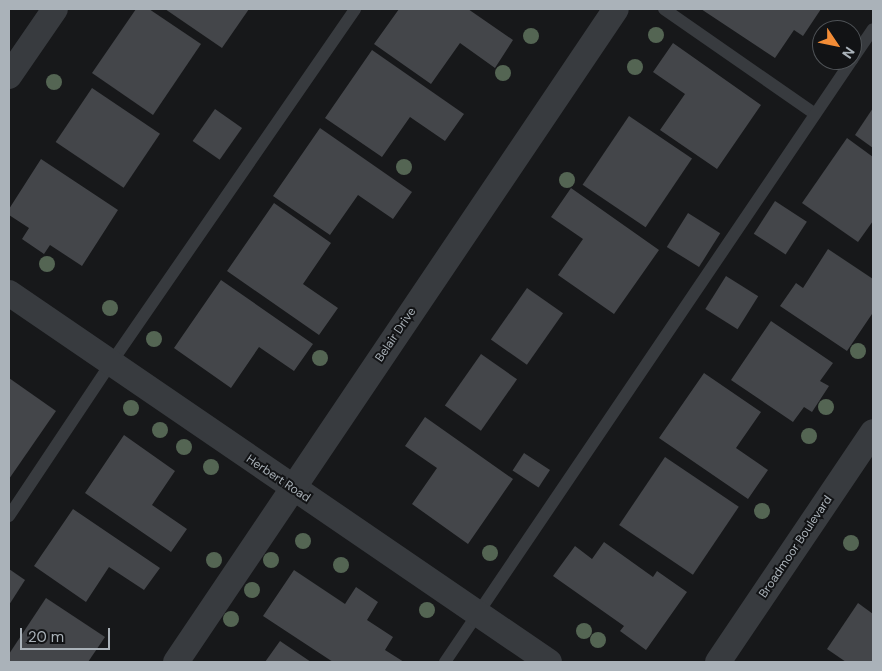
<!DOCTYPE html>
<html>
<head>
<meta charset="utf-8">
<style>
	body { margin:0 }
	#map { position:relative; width:882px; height:671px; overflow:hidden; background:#17181a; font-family:"DM Sans",sans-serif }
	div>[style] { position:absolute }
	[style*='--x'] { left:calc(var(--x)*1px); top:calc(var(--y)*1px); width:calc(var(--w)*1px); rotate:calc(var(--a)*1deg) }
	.building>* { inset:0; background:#44464a; transform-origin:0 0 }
	.service>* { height:12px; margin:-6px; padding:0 6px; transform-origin:6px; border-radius:6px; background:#383b3f }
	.minor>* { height:26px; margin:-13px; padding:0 13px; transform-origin:13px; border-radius:13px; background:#383b3f }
	.trees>* { width:16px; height:16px; margin:-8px; border-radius:50%; background:#546553 }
	span { translate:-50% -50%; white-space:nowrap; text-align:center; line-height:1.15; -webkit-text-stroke:4px #121315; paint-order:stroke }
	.street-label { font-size:12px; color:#aab2b9 }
	.frame { position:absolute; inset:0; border:10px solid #aab2b9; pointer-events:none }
	.north { position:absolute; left:812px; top:20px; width:50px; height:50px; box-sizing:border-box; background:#121315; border:1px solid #4f5357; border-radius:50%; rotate:124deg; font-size:14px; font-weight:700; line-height:20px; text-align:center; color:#aab2b9 }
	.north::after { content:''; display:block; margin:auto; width:18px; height:22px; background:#f38c36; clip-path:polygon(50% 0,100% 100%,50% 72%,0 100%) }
	.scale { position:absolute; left:20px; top:628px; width:90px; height:22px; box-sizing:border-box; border:2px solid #aab2b9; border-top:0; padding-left:6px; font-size:15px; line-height:18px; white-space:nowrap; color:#aab2b9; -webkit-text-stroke:4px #121315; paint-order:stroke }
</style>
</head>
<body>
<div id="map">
	<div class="building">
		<div style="clip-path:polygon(136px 9px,149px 9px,201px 44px,153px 115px,92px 73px)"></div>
		<div style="clip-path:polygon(165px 9px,249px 9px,222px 48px)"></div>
		<div style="clip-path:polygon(399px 9px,468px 9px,513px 40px,495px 68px,460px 43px,431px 84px,374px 44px)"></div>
		<div style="clip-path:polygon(701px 9px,821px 9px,803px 36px,794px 30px,775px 58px)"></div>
		<div style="clip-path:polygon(673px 43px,761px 105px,717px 169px,660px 130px,685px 94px,653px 72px)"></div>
		<div style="clip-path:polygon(372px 50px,464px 114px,445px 141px,410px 117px,382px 157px,325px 118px)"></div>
		<div style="left:92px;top:88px;width:82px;height:65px;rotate:34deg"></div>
		<div style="clip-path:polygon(873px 108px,873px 148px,855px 135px)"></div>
		<div style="left:215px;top:109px;width:33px;height:39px;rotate:35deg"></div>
		<div style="left:629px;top:116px;width:76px;height:83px;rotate:34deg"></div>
		<div style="clip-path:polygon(320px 128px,412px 192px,393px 219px,358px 195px,330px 235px,273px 196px)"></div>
		<div style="clip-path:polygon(847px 138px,873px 157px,873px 221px,858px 242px,802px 203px)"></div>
		<div style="clip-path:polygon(41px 159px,118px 210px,82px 266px,50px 245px,44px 254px,22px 239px,29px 228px,9px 215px,9px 209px)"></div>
		<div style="clip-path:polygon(571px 188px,659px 250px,614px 314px,558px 275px,583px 239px,551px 217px)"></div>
		<div style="left:775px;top:201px;width:38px;height:39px;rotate:33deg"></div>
		<div style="clip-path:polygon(274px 203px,331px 243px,303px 284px,338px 308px,319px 335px,227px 271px)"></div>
		<div style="left:688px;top:213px;width:38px;height:40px;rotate:32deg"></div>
		<div style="clip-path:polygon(828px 249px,873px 279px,872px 314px,847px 351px,780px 306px,796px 283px,803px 288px)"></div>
		<div style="left:726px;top:276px;width:38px;height:39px;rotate:32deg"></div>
		<div style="clip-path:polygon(221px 280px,313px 344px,294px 371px,259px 347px,231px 388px,174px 348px)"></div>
		<div style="left:527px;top:288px;width:44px;height:63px;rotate:35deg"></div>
		<div style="clip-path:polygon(771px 321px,833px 363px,820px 381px,829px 386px,812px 412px,804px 407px,793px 422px,731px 380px)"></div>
		<div style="left:481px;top:354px;width:44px;height:63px;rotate:35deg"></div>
		<div style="clip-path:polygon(704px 373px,761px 412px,736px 448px,768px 470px,748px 499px,659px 438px)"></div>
		<div style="clip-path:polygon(9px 378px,56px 411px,9px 479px)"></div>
		<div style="clip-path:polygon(425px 417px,513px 479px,468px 544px,412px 504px,437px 468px,405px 446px)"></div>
		<div style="clip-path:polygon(124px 435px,175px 471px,152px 505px,187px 529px,171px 552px,85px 493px)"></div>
		<div style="left:524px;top:453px;width:31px;height:21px;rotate:33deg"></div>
		<div style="left:665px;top:457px;width:89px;height:82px;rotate:34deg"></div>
		<div style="clip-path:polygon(73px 509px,160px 568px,144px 590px,109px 567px,86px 602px,34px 566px)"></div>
		<div style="clip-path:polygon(604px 542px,653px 577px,657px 571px,687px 592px,646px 650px,620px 631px,624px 626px,553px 576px,575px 546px,592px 559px)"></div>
		<div style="clip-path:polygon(9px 569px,25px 580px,9px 605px)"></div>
		<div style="clip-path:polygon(294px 570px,345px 604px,356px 587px,378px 602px,367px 620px,393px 637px,385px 650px,404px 662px,333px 662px,263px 616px)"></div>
		<div style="clip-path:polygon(46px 598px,105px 637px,88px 662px,9px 662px,9px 654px)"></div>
		<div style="clip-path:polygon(858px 603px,873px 614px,873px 662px,846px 662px,827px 649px)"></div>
		<div style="clip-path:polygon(280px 641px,311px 662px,265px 662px)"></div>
	</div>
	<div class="service">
		<div style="--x:664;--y:9;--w:184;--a:34.8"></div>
		<div style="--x:852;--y:60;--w:37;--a:-56"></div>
		<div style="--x:9;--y:516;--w:184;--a:-56.3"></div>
		<div style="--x:111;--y:363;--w:430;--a:-55.4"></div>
		<div style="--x:445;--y:662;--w:727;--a:-55.94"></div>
	</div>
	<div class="minor">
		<div style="--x:9;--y:76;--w:81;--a:-55.5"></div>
		<div style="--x:9;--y:293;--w:654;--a:34.35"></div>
		<div style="--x:176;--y:662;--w:787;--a:-56.03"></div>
		<div style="--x:718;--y:662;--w:277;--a:-56"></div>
	</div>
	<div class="trees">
		<div style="left:656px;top:35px"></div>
		<div style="left:531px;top:36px"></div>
		<div style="left:635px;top:67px"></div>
		<div style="left:503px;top:73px"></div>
		<div style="left:54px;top:82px"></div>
		<div style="left:404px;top:167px"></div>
		<div style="left:567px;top:180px"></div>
		<div style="left:47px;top:264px"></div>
		<div style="left:110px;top:308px"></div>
		<div style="left:154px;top:339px"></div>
		<div style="left:858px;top:351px"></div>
		<div style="left:320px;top:358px"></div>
		<div style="left:826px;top:407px"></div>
		<div style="left:131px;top:408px"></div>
		<div style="left:160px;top:430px"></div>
		<div style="left:809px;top:436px"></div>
		<div style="left:184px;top:447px"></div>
		<div style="left:211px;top:467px"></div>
		<div style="left:762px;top:511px"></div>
		<div style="left:303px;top:541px"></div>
		<div style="left:851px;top:543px"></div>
		<div style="left:490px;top:553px"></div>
		<div style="left:214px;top:560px"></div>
		<div style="left:271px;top:560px"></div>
		<div style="left:341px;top:565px"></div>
		<div style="left:252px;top:590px"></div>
		<div style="left:427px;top:610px"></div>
		<div style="left:231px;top:619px"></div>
		<div style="left:584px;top:631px"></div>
		<div style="left:598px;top:640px"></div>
	</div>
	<div class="street-label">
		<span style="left:396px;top:335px;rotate:-56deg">Belair Drive</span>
		<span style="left:278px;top:479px;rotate:34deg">Herbert Road</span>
		<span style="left:796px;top:547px;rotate:-56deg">Broadmoor Boulevard</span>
	</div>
	<div class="frame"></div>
	<div class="north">N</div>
	<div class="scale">20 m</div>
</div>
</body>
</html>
